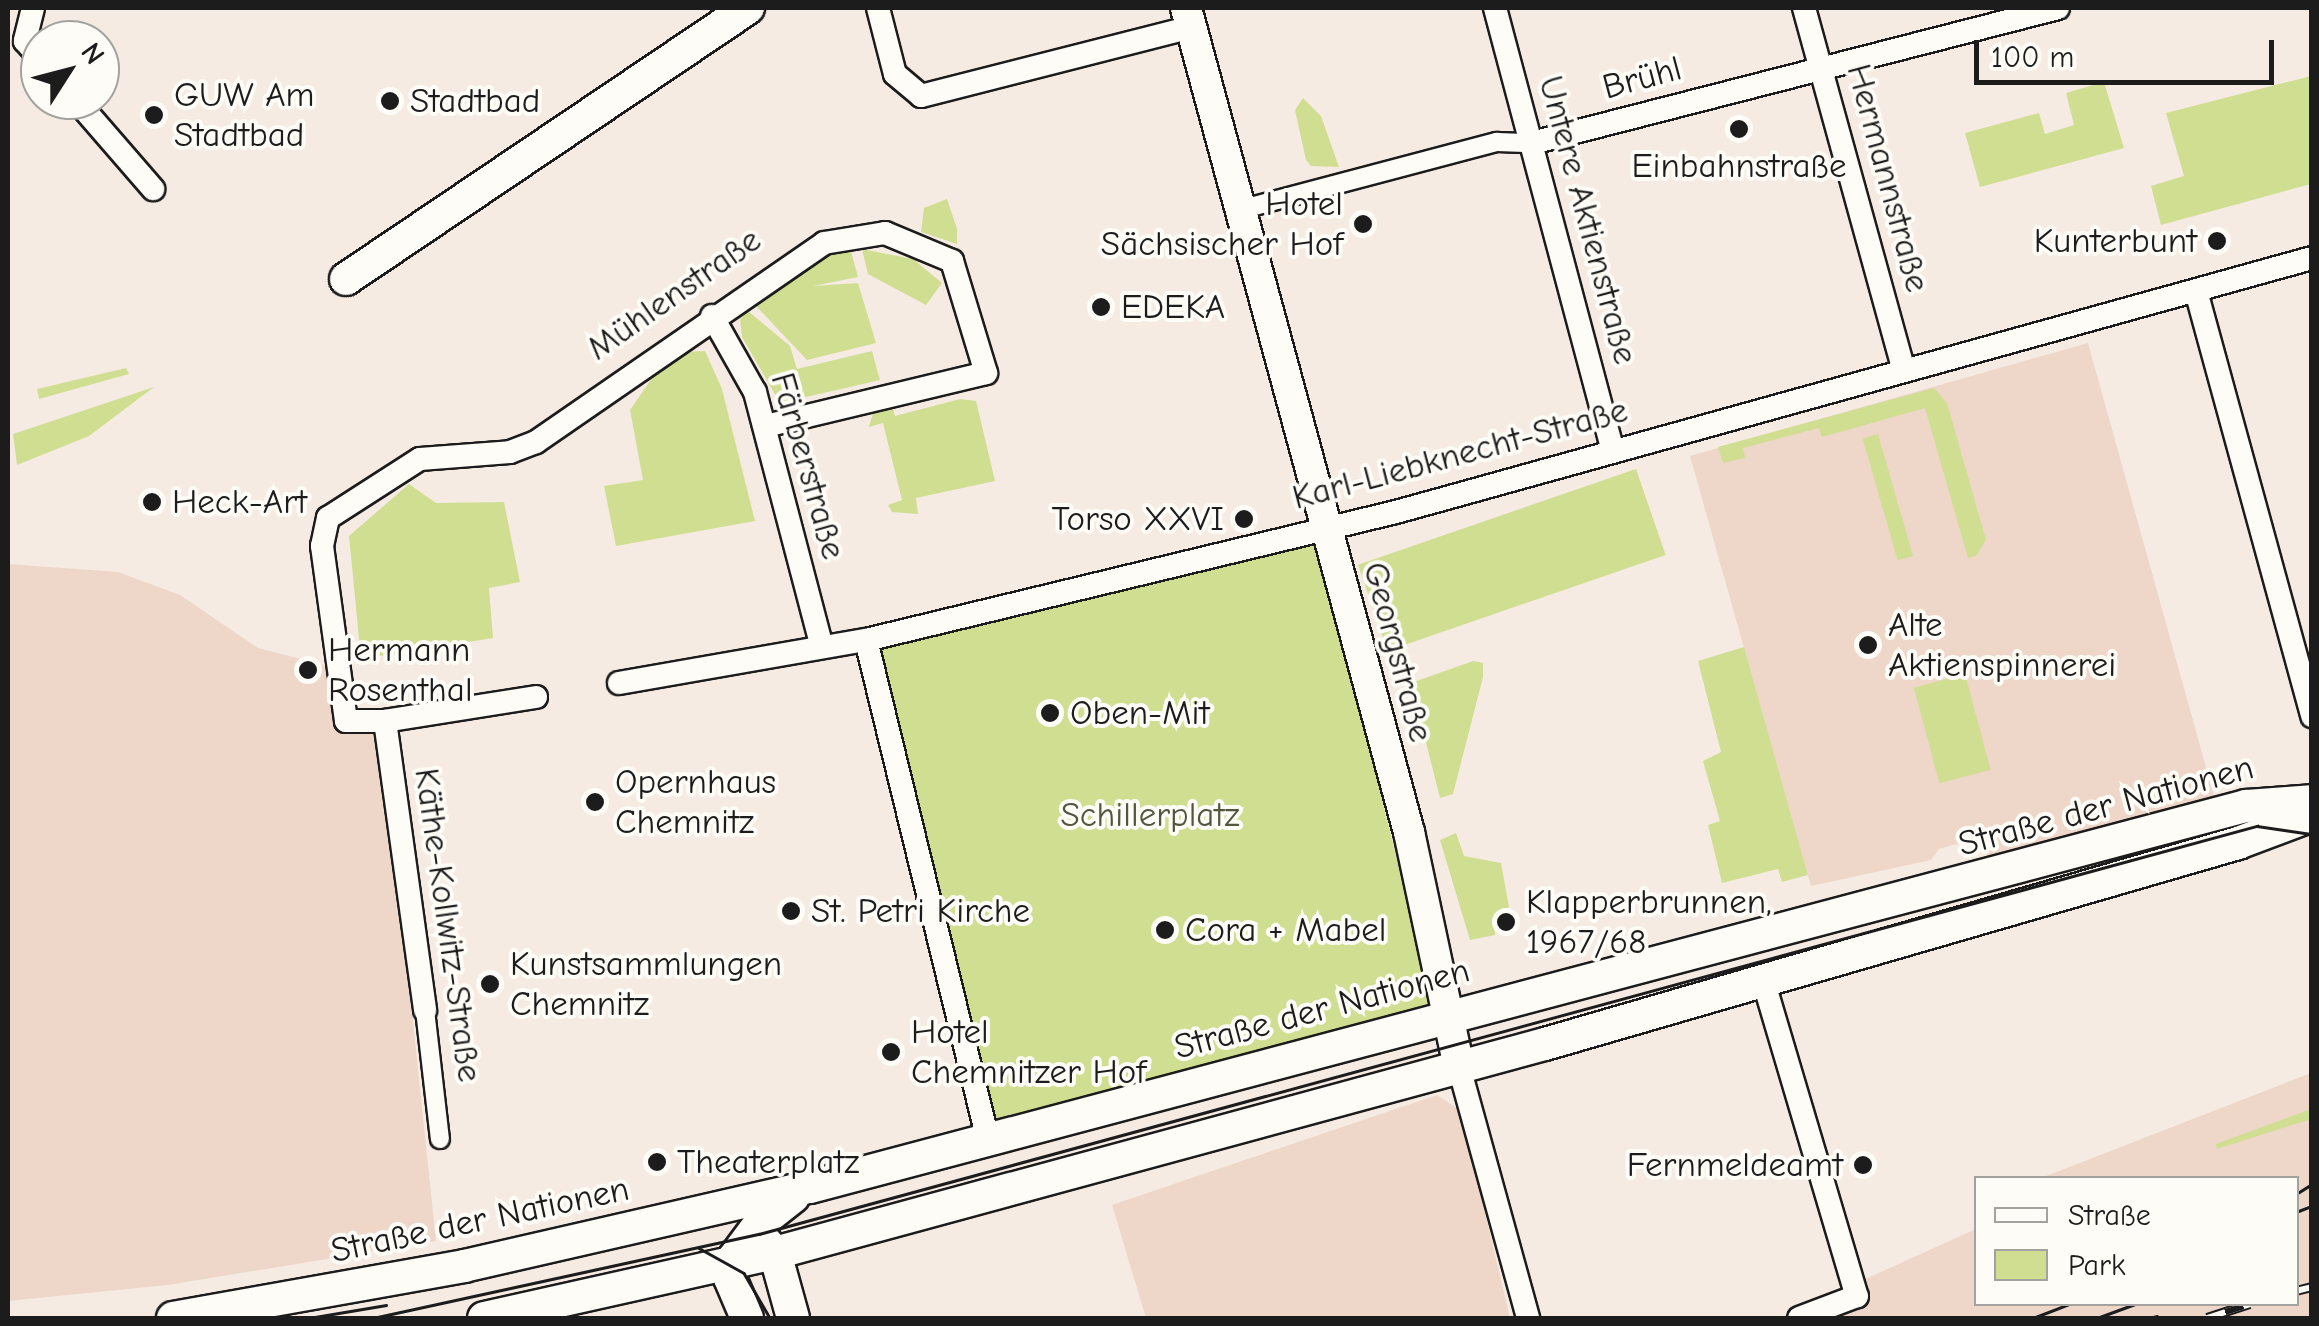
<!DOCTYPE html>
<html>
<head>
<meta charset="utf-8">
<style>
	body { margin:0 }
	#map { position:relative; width:2319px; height:1326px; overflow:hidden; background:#f6ebe2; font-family:"Comic Neue",sans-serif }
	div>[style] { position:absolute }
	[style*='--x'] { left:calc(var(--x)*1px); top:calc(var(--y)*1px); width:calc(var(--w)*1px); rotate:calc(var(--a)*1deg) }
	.built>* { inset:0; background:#eed6c9 }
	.green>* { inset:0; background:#d0de92; transform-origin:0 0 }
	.roads { filter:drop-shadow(2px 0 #1c1c1c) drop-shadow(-2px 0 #1c1c1c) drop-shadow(0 2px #1c1c1c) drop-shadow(0 -2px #1c1c1c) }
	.pedestrian>* { height:18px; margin:-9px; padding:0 9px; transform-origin:9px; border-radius:9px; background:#fdfcf7 }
	.minor>* { height:22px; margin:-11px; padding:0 11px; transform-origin:11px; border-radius:11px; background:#fdfcf7 }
	.tertiary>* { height:30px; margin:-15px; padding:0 15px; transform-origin:15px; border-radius:15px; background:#fdfcf7 }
	.secondary>* { height:32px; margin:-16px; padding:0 16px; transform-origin:16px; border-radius:16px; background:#fdfcf7 }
	.tram>* { height:2.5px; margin:-1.25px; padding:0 1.25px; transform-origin:1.25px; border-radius:1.25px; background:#1c1c1c }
	.rail>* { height:10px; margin-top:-5px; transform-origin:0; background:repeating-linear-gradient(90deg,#fdfcf7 0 19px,#1c1c1c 0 38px); box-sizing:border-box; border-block:2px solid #1c1c1c }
	.dots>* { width:28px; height:28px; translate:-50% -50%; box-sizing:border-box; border:5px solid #fdfcf7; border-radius:50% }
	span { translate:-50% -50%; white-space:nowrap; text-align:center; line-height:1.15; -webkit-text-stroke:8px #fdfcf7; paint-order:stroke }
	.street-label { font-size:35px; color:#1c1c1c }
	.poi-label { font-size:35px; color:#1c1c1c }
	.left { translate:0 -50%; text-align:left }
	.right { translate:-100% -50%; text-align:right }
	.park-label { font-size:35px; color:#52563f }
	.frame { position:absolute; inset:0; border:10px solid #1c1c1c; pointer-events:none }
	.legend { position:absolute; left:1974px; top:1176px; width:325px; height:130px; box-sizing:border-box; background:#fdfcf7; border:2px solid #a3a29f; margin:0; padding:12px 18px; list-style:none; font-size:30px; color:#1c1c1c }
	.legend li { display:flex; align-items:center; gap:20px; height:50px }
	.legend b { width:50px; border:2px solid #a3a29f }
	.north { position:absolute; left:20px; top:20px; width:100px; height:100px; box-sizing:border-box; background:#fdfcf7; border:2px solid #a3a29f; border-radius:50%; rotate:54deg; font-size:28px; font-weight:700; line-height:40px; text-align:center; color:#1c1c1c }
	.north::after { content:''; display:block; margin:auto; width:35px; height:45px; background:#1c1c1c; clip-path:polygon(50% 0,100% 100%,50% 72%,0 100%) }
	.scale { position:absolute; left:1974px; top:40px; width:300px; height:45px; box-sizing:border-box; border:5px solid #1c1c1c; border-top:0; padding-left:12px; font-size:30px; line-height:35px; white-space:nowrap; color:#1c1c1c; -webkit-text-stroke:8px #fdfcf7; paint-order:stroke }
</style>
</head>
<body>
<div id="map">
	<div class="built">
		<div style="clip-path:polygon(2088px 343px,2214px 796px,1988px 859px,1981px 837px,1939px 849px,1931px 860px,1811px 886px,1690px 456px)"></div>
		<div style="clip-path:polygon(8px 564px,118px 572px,180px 595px,258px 648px,324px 665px,344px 720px,381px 718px,436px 1241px,168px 1285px,8px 1301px)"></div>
		<div style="clip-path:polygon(2311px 1073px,2311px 1318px,1779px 1318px,1976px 1229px,1976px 1304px,2296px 1304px,2296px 1178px,2041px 1178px)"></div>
		<div style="clip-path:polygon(1437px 1095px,1461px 1111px,1510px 1318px,1146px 1318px,1112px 1205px)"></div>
	</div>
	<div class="green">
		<div style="clip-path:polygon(2311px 76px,2311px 184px,2161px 225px,2151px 186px,2184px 176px,2166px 113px)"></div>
		<div style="clip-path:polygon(2104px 82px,2124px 148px,1980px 187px,1965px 133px,2039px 113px,2045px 134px,2074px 125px,2066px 93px)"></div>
		<div style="clip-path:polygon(1303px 98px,1321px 116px,1339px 167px,1311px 166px,1306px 160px,1295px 110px)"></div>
		<div style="clip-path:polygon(947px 199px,957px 229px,957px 244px,921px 232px,924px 208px)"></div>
		<div style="clip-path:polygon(849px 244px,858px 277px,813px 286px,858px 283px,876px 343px,807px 360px,756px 306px,819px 256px)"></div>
		<div style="clip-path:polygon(862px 249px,913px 259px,942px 283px,926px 305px,868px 274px)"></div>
		<div style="clip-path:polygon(748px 311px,790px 346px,797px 369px,872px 351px,880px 380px,780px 403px,742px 337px,740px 319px)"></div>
		<div style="clip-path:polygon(705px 351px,722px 389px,755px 521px,616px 546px,604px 486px,643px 480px,630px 410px,657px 371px,680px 352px)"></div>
		<div style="clip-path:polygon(126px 368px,129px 374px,39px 399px,37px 389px)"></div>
		<div style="clip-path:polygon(154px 387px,89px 436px,17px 465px,13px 434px)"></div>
		<div style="clip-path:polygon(1934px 388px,1947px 403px,1986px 540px,1976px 556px,1968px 558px,1925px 408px,1822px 437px,1819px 428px,1811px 430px,1743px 448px,1745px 458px,1723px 463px,1718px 447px)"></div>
		<div style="clip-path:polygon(960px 399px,976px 401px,995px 481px,916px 498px,918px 514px,892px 512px,888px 505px,902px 500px,883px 423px,869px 427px,874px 409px,891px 402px,895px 416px)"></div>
		<div style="left:1878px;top:434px;width:127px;height:16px;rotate:74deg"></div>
		<div style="left:1636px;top:469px;width:91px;height:294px;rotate:71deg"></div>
		<div style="clip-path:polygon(409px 484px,436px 503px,504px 502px,520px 582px,489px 588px,493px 638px,361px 659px,349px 536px)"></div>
		<div style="left:1316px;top:535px;width:497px;height:456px;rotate:76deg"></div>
		<div style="clip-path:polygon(1744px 647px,1808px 875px,1782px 882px,1778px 869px,1722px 883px,1708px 825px,1720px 821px,1703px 761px,1721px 752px,1698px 661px)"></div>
		<div style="clip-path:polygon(1473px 661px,1483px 663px,1483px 677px,1453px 794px,1440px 798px,1411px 683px)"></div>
		<div style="left:1965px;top:674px;width:99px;height:53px;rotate:75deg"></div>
		<div style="clip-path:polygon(1456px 833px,1464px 856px,1501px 863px,1509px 907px,1494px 916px,1495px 935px,1470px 940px,1440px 840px)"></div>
		<div style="clip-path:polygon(2311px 1109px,2311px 1119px,2217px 1149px,2216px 1144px)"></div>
	</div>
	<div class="roads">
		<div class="pedestrian">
			<div style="--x:1243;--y:209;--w:263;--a:-14.8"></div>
			<div style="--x:1497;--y:142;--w:35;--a:2"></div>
			<div style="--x:425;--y:1010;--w:130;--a:83.4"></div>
		</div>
		<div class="minor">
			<div style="--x:33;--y:8;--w:34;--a:104"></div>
			<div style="--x:25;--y:41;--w:23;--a:49"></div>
			<div style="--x:878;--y:8;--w:68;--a:75.6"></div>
			<div style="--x:895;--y:74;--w:34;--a:40"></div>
			<div style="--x:921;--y:96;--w:279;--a:-14.3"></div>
			<div style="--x:1495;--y:8;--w:457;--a:75.1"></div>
			<div style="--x:1804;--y:8;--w:372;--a:74.6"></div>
			<div style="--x:76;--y:100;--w:118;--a:49.1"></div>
			<div style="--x:1532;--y:143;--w:543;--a:-14.39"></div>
			<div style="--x:2196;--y:291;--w:441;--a:74.7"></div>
			<div style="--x:712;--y:316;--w:87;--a:60.5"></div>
			<div style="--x:755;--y:392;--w:260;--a:75.3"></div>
			<div style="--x:866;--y:640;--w:515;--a:76.29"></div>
			<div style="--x:619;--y:683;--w:251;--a:-9.9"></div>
			<div style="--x:866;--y:640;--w:545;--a:-13.58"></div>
			<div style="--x:1396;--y:512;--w:951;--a:-15.5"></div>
			<div style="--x:536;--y:697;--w:153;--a:171"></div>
			<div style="--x:385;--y:721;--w:39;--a:180"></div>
			<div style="--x:346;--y:721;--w:177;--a:-97.8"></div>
			<div style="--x:322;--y:546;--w:29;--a:-78"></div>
			<div style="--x:328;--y:518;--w:109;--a:-32.7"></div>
			<div style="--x:420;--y:459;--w:90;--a:-4.4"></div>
			<div style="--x:510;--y:452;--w:28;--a:-21"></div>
			<div style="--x:536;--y:442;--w:350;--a:-34.6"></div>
			<div style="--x:824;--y:243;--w:62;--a:-9.3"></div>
			<div style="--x:885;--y:233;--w:73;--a:22.7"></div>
			<div style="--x:952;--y:261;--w:117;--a:73.1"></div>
			<div style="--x:986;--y:373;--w:226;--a:166.5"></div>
			<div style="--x:385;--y:721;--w:292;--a:82.1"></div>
			<div style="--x:1764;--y:983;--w:327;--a:73.5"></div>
			<div style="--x:1857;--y:1296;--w:62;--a:159.2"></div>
			<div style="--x:1459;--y:1067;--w:260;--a:74.6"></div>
		</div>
		<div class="tertiary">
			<div style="--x:1186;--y:8;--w:854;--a:74.86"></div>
			<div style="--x:1409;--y:832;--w:240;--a:78"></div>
		</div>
		<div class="secondary">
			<div style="--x:346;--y:279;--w:485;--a:-34"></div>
			<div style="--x:762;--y:1238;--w:20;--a:49"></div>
			<div style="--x:775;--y:1253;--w:67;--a:74.5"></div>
			<div style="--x:173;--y:1318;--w:296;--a:-10.1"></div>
			<div style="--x:464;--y:1266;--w:355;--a:-12.9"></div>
			<div style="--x:810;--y:1187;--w:1486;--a:-14.86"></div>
			<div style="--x:2246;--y:806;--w:66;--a:-4.3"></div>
			<div style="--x:484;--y:1318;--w:298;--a:-12.6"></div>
			<div style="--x:775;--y:1253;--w:798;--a:-15.19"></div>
			<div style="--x:1545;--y:1044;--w:722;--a:-16.17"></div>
			<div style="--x:2238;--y:843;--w:79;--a:-20.7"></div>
			<div style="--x:747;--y:1318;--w:43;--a:-113"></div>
			<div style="--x:730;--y:1278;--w:20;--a:-79"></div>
			<div style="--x:734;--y:1258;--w:44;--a:-53.4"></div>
			<div style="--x:760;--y:1223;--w:42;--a:-38.2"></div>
		</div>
	</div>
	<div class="tram">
		<div style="--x:2296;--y:1194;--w:19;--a:-32"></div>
		<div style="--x:2296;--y:1212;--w:17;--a:-21"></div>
		<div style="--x:699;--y:1248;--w:51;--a:29.1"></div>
		<div style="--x:744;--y:1273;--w:52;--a:60"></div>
		<div style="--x:309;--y:1318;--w:78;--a:-9.6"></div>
		<div style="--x:373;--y:1318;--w:395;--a:-12.3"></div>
		<div style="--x:759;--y:1234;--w:1553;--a:-15.24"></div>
		<div style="--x:2257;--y:826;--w:56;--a:8.3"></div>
		<div style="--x:2033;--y:1318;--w:40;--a:-21"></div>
		<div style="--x:2097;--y:1318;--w:40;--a:-20.2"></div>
		<div style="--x:2149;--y:1318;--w:8;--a:-14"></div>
	</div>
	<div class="rail">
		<div style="--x:2296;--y:1291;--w:16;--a:-14"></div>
		<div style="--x:2207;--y:1318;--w:45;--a:-18"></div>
	</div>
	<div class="dots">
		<div style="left:390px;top:101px;background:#1c1c1c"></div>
		<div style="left:154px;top:115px;background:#1c1c1c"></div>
		<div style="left:1739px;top:129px;background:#1c1c1c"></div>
		<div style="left:1363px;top:224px;background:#1c1c1c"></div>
		<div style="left:2217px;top:241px;background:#1c1c1c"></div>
		<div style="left:1101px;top:307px;background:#1c1c1c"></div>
		<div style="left:152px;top:502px;background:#1c1c1c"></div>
		<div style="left:1244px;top:519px;background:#1c1c1c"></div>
		<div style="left:1868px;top:645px;background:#1c1c1c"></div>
		<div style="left:308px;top:670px;background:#1c1c1c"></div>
		<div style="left:1050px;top:713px;background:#1c1c1c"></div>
		<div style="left:595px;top:802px;background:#1c1c1c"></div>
		<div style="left:791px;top:911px;background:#1c1c1c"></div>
		<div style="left:1506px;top:922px;background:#1c1c1c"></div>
		<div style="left:1165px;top:930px;background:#1c1c1c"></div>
		<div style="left:490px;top:984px;background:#1c1c1c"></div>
		<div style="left:891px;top:1052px;background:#1c1c1c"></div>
		<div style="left:657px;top:1162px;background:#1c1c1c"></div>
		<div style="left:1863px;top:1165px;background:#1c1c1c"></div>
	</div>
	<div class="street-label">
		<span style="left:1642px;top:78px;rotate:-15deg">Brühl</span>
		<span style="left:1888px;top:178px;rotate:75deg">Hermannstraße</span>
		<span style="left:1588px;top:220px;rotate:75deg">Untere Aktienstraße</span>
		<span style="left:674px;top:294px;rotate:-35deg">Mühlenstraße</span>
		<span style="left:1460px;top:454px;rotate:-15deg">Karl-Liebknecht-Straße</span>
		<span style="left:808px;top:466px;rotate:74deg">Färberstraße</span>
		<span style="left:1398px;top:652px;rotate:75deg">Georgstraße</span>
		<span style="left:2106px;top:806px;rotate:-15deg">Straße der Nationen</span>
		<span style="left:448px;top:925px;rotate:82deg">Käthe-Kollwitz-Straße</span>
		<span style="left:1322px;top:1009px;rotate:-15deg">Straße der Nationen</span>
		<span style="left:480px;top:1220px;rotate:-12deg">Straße der Nationen</span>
	</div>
	<div class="poi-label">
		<span class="left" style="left:174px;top:115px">GUW Am<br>Stadtbad</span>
		<span class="left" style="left:410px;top:101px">Stadtbad</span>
		<span style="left:1739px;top:166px">Einbahnstraße</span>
		<span class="right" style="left:1343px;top:224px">Hotel<br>Sächsischer Hof</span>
		<span class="right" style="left:2197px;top:241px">Kunterbunt</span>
		<span class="left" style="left:1121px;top:307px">EDEKA</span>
		<span class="left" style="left:172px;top:502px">Heck-Art</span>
		<span class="right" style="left:1224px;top:519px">Torso XXVI</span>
		<span class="left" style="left:1888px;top:645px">Alte<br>Aktienspinnerei</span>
		<span class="left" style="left:328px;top:670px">Hermann<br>Rosenthal</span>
		<span class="left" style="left:1070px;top:713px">Oben-Mit</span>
		<span class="left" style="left:615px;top:802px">Opernhaus<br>Chemnitz</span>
		<span class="left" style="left:1526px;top:922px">Klapperbrunnen,<br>1967/68</span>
		<span class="left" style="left:811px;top:911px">St. Petri Kirche</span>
		<span class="left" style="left:1185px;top:930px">Cora + Mabel</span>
		<span class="left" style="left:510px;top:984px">Kunstsammlungen<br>Chemnitz</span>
		<span class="left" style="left:911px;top:1052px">Hotel<br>Chemnitzer Hof</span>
		<span class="left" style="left:677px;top:1162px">Theaterplatz</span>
		<span class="right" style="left:1843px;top:1165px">Fernmeldeamt</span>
	</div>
	<div class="park-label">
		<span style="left:1150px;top:815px">Schillerplatz</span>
	</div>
	<div class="frame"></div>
	<ul class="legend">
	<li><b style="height:12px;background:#fdfcf7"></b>Straße</li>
	<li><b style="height:28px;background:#d0de92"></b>Park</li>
	</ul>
	<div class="north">N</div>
	<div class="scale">100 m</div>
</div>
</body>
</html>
